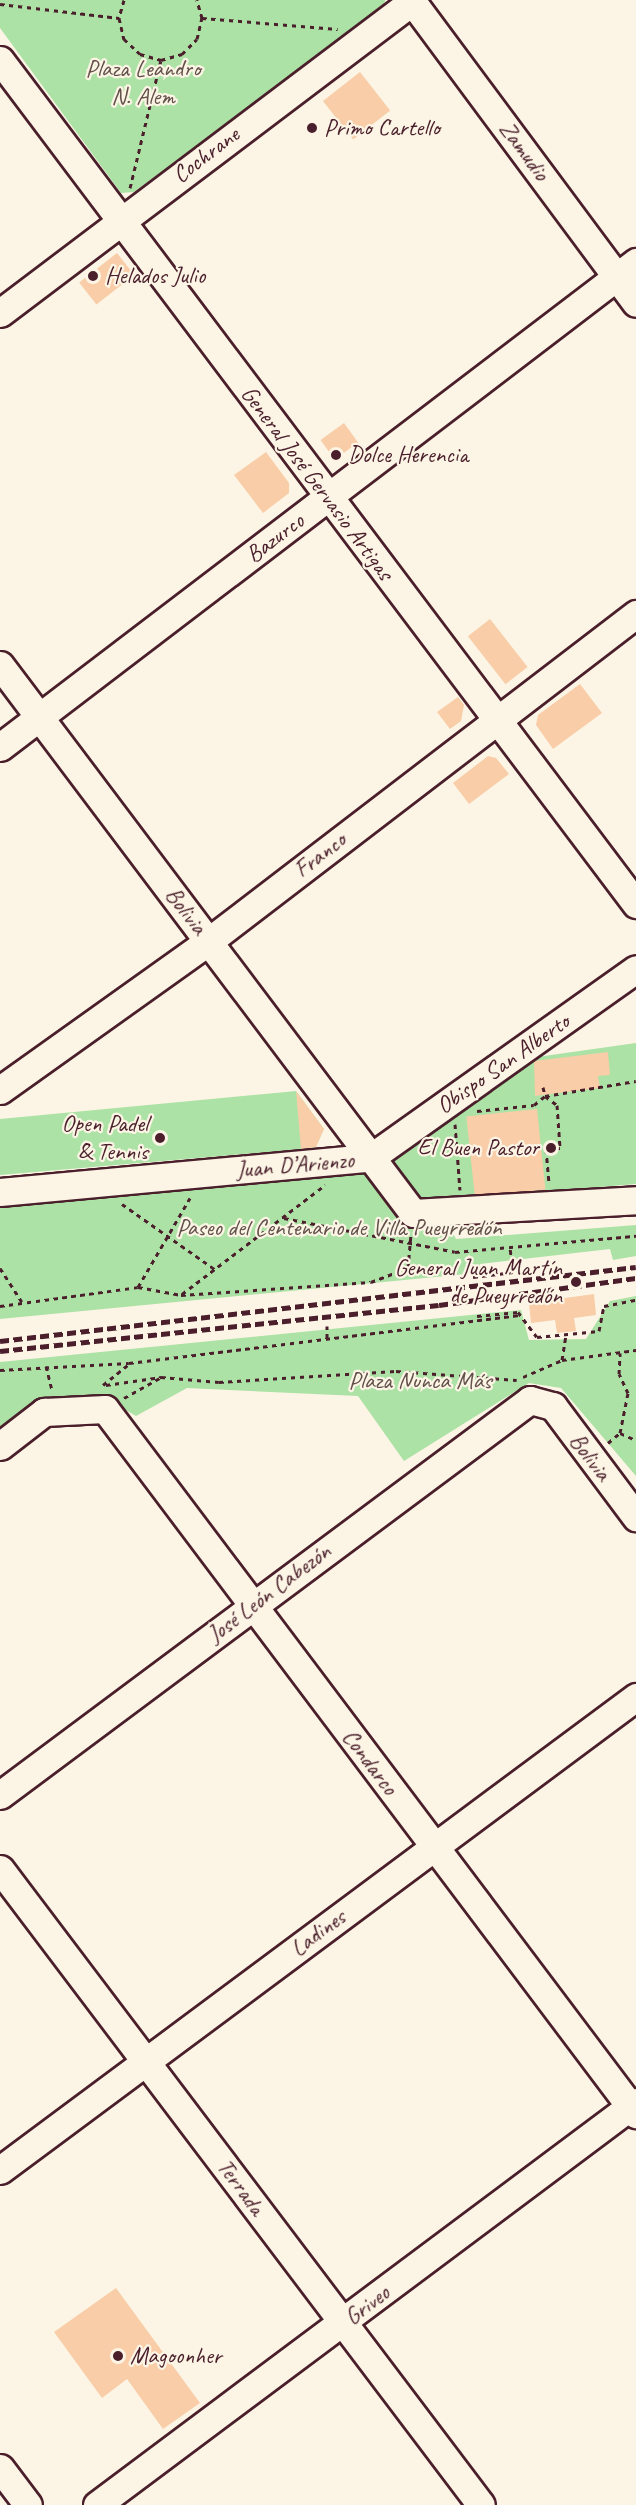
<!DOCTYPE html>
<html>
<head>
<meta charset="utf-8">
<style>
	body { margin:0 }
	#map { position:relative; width:636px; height:2505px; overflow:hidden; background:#fcf5e5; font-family:Caveat,sans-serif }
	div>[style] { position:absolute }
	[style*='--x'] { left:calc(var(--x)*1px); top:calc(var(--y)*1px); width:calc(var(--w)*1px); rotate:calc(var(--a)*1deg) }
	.green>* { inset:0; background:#ace2a5 }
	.building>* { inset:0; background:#f8cda7; transform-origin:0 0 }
	.path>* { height:3px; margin-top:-1.5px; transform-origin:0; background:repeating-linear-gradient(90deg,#4a1f2b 0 4.5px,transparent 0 9px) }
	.roads { filter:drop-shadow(2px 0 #4a1f2b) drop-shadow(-2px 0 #4a1f2b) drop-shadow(0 2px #4a1f2b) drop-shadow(0 -2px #4a1f2b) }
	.minor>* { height:27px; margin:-13.5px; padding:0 13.5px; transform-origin:13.5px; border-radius:13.5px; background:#fcf5e5 }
	.rail>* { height:4.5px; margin-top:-2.25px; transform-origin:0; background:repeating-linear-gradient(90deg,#4a1f2b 0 9px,transparent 0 13.5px) }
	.dots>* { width:16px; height:16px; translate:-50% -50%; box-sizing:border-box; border:3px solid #fcf5e5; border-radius:50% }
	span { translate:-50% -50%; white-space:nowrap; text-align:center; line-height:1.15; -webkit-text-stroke:4.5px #fcf5e5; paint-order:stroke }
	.park-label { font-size:24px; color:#62504a }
	.poi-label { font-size:24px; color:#4a1f2b }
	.left { translate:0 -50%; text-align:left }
	.right { translate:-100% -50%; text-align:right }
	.street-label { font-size:24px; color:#4a1f2b }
</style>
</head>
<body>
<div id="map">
	<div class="green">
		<div style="clip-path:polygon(0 0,385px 0,385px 1px,382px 10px,134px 192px,121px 193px,0 28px)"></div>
		<div style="clip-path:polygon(636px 1043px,636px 1184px,417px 1202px,383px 1162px,537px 1057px)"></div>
		<div style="clip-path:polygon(296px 1091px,324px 1129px,315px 1148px,0 1175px,0 1119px)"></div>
		<div style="clip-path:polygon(362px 1168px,459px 1222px,453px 1233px,456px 1239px,636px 1225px,636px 1256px,613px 1260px,610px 1249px,480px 1264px,477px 1273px,0 1319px,0 1204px)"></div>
		<div style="clip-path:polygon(636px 1296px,636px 1476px,561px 1388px,529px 1383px,404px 1461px,358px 1396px,187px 1388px,136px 1416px,110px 1401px,0 1430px,0 1362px,521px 1310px,529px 1340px,586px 1339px,610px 1301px)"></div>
	</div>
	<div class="building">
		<div style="left:360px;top:72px;width:49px;height:47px;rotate:52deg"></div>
		<div style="left:117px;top:253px;width:28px;height:48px;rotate:52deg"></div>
		<div style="left:344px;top:423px;width:24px;height:29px;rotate:54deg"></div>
		<div style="clip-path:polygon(266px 452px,289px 483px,289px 493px,263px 513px,234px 475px)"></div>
		<div style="left:490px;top:619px;width:61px;height:28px;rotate:52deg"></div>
		<div style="clip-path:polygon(580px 684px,602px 713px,553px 749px,536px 725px,538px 715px)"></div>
		<div style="clip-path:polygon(458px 697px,464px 705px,461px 721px,450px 729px,437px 712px)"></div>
		<div style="clip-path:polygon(488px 756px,496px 758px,509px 774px,469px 804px,453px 783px)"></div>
		<div style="clip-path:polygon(608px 1052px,610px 1075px,598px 1076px,600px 1088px,535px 1096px,534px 1061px)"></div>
		<div style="clip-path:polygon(296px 1091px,324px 1129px,316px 1147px,301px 1149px)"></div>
		<div style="left:537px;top:1109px;width:81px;height:71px;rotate:84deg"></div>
		<div style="clip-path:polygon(594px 1294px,596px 1315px,574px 1318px,576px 1331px,557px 1333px,555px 1320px,531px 1323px,529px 1303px)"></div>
		<div style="clip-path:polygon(116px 2288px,200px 2403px,163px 2429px,127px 2379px,102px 2398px,54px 2332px)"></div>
	</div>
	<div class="path">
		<div style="--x:124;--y:0;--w:19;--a:106"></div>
		<div style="--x:119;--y:18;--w:22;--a:77"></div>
		<div style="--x:124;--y:39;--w:22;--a:43"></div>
		<div style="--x:140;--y:54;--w:22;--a:16"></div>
		<div style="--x:161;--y:60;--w:22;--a:-16"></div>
		<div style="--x:182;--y:54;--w:21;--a:-45"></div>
		<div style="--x:197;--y:39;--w:22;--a:-77"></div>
		<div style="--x:202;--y:18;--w:19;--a:-106"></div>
		<div style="--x:0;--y:4;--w:120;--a:6.7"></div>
		<div style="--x:202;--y:18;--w:136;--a:4.6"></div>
		<div style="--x:130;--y:188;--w:132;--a:-76.4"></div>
		<div style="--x:543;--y:1087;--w:9;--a:77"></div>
		<div style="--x:545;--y:1096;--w:15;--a:37"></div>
		<div style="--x:557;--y:1105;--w:43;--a:86"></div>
		<div style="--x:560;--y:1148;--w:14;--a:176"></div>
		<div style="--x:546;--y:1149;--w:34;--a:85"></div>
		<div style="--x:477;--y:1111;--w:57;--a:-6"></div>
		<div style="--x:534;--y:1105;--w:14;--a:-39"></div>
		<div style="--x:545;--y:1096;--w:92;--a:-9.4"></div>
		<div style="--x:455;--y:1124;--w:66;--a:85.7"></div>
		<div style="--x:122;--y:1204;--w:115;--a:35.1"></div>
		<div style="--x:284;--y:1218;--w:174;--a:11.2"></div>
		<div style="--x:455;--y:1252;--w:182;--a:-5.1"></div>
		<div style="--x:0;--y:1268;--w:40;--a:57.1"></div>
		<div style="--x:473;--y:1277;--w:40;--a:-7.1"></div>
		<div style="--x:513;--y:1272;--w:25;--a:-97"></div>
		<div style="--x:138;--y:1287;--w:103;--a:-59.7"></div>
		<div style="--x:182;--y:1294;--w:180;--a:-37.3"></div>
		<div style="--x:0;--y:1306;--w:139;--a:-7.8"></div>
		<div style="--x:138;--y:1287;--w:44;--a:10.5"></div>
		<div style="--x:181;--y:1295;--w:190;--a:-3.9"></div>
		<div style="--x:371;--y:1282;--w:40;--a:-21"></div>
		<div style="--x:408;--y:1268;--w:35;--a:-85"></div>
		<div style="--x:477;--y:1316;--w:41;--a:-5.6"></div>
		<div style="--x:518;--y:1312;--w:31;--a:53"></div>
		<div style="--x:537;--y:1337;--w:62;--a:-5.5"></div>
		<div style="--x:599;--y:1331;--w:25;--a:-79"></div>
		<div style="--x:604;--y:1306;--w:33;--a:-11"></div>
		<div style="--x:327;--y:1338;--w:12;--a:-90"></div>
		<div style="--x:562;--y:1360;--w:25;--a:-81"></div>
		<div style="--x:46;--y:1366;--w:25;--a:76"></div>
		<div style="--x:0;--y:1370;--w:129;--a:-3.1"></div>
		<div style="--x:129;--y:1363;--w:393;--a:-7"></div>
		<div style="--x:523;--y:1377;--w:43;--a:-23.6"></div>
		<div style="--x:562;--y:1360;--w:75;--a:-7.7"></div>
		<div style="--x:103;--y:1385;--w:32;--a:-39"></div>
		<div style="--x:106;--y:1385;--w:56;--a:-8.3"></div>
		<div style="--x:161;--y:1377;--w:58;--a:4.9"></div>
		<div style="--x:219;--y:1382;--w:177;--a:-3.6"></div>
		<div style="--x:396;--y:1371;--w:121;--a:4.3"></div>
		<div style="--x:124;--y:1398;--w:41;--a:-29.1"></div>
		<div style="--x:620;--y:1433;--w:17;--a:24"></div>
		<div style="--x:608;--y:1443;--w:16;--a:-40"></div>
		<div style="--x:620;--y:1433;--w:41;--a:-78.7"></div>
		<div style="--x:628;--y:1393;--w:21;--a:-115"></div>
		<div style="--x:619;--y:1374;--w:21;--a:-87"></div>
	</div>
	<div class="roads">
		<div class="minor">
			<div style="--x:411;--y:0;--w:377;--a:53.4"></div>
			<div style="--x:0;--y:60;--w:1057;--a:53"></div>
			<div style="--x:0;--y:313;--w:519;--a:-37.09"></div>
			<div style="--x:0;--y:665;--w:686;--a:53"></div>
			<div style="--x:413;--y:1213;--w:223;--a:-3.3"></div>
			<div style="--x:0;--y:747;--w:800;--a:-37.33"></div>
			<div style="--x:0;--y:1090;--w:257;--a:-35.5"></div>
			<div style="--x:209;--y:941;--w:538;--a:-37.45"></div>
			<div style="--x:370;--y:1158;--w:326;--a:-35.4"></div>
			<div style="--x:0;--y:1192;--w:372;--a:-5.3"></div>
			<div style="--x:0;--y:1446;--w:56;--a:-37.7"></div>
			<div style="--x:44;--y:1412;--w:61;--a:-2.8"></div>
			<div style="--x:105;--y:1409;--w:883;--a:53.01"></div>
			<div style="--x:0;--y:1795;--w:661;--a:-36.7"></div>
			<div style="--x:530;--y:1400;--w:24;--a:15"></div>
			<div style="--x:553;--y:1406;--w:139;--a:53.2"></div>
			<div style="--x:0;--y:1869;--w:797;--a:52.9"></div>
			<div style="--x:0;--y:2170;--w:793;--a:-36.64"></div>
			<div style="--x:0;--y:2468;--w:46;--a:52.9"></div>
			<div style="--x:97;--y:2505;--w:673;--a:-36.78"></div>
		</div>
	</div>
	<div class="rail">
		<div style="--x:0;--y:1341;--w:640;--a:-6.64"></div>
		<div style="--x:0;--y:1351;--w:441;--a:-6"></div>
		<div style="--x:439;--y:1305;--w:199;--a:-7.8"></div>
	</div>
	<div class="dots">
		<div style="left:312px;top:128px;background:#4a1f2b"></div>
		<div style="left:93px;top:276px;background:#4a1f2b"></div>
		<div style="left:336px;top:455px;background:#4a1f2b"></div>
		<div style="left:160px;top:1138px;background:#4a1f2b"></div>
		<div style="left:551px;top:1148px;background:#4a1f2b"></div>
		<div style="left:576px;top:1282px;background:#4a1f2b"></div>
		<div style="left:118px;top:2356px;background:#4a1f2b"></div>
	</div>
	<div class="park-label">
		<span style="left:143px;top:83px">Plaza Leandro<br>N. Alem</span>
		<span style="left:339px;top:1228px">Paseo del Centenario de Villa Pueyrredón</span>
		<span style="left:420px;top:1381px">Plaza Nunca Más</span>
	</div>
	<div class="poi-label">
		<span class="left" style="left:324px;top:128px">Primo Cartello</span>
		<span class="left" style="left:105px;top:276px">Helados Julio</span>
		<span class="left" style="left:348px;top:455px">Dolce Herencia</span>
		<span class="right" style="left:148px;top:1138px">Open Padel<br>&amp; Tennis</span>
		<span class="right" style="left:539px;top:1148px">El Buen Pastor</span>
		<span class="right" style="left:562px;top:1282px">General Juan Martín<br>de Pueyrredón</span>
		<span class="left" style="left:130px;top:2356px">Magoonher</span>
	</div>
	<div class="street-label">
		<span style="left:524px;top:151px;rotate:53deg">Zamudio</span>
		<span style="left:206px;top:155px;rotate:-37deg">Cochrane</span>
		<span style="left:317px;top:483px;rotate:53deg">General José Gervasio Artigas</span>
		<span style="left:275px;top:538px;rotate:-37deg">Bazurco</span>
		<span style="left:320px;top:855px;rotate:-38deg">Franco</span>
		<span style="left:186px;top:911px;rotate:53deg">Bolivia</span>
		<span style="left:503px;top:1064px;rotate:-35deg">Obispo San Alberto</span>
		<span style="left:295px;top:1165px;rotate:-5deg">Juan D’Arienzo</span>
		<span style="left:590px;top:1457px;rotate:53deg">Bolivia</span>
		<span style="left:269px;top:1593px;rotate:-37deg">José León Cabezón</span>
		<span style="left:370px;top:1762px;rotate:53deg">Condarco</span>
		<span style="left:318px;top:1933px;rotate:-37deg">Ladines</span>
		<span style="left:241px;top:2187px;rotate:53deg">Terrada</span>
		<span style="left:367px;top:2305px;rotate:-37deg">Griveo</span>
	</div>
</div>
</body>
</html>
